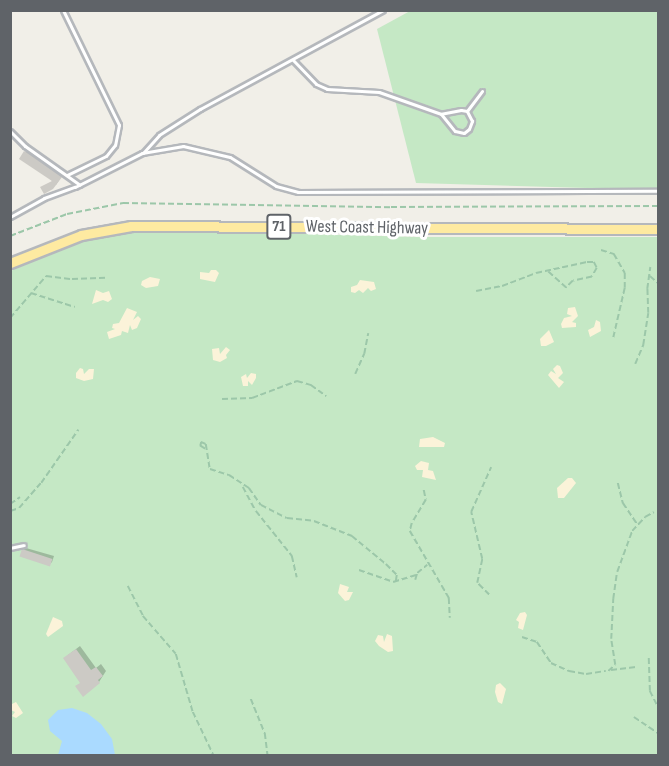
<!DOCTYPE html>
<html>
<head>
<meta charset="utf-8">
<style>
	body { margin:0 }
	#map { position:relative; width:669px; height:766px; overflow:hidden; background:#f1efe8; font-family:"Sofia Sans Condensed",sans-serif }
	div>[style] { position:absolute }
	[style*='--x'] { left:calc(var(--x)*1px); top:calc(var(--y)*1px); width:calc(var(--w)*1px); rotate:calc(var(--a)*1deg) }
	.green>* { inset:0; background:#c5e8c5 }
	.sand>* { inset:0; background:#fbf3d9 }
	.water>* { inset:0; background:#aadaff }
	.shadow>* { inset:0; background:#0003 }
	.building>* { inset:0; background:#cccac5; transform-origin:0 0 }
	.path>* { height:1.5px; margin-top:-0.75px; transform-origin:0; background:repeating-linear-gradient(90deg,#9cc7a9 0 6px,transparent 0 9px) }
	.roads { filter:drop-shadow(2px 0 #b5b8bc) drop-shadow(-2px 0 #b5b8bc) drop-shadow(0 2px #b5b8bc) drop-shadow(0 -2px #b5b8bc) }
	.service>* { height:3px; margin:-1.5px; padding:0 1.5px; transform-origin:1.5px; border-radius:1.5px; background:#fff }
	.trunk>* { height:9px; margin:-4.5px; padding:0 4.5px; transform-origin:4.5px; border-radius:4.5px; background:#feeaa1 }
	span { translate:-50% -50%; white-space:nowrap; text-align:center; line-height:1.15; -webkit-text-stroke:6px #fff; paint-order:stroke }
	.shield-label span { padding:2px 4px; background:#fff; border:2px solid; border-radius:4px; -webkit-text-stroke-width:0 }
	.shield-label { font-size:16px; color:#5f6368; font-weight:700 }
	.street-label { font-size:18px; color:#5f6368 }
	.frame { position:absolute; inset:0; border:12px solid #5f6368; pointer-events:none }
</style>
</head>
<body>
<div id="map">
	<div class="green">
		<div style="clip-path:polygon(410px 11px,658px 11px,658px 190px,416px 183px,377px 29px)"></div>
		<div style="clip-path:polygon(170px 230px,417px 237px,658px 237px,658px 755px,11px 756px,11px 271px,37px 256px,84px 240px,137px 232px)"></div>
	</div>
	<div class="sand">
		<div style="clip-path:polygon(211px 270px,216px 270px,219px 273px,215px 282px,200px 279px,200px 272px,209px 273px)"></div>
		<div style="clip-path:polygon(150px 277px,160px 279px,158px 286px,146px 288px,141px 285px,142px 281px)"></div>
		<div style="clip-path:polygon(360px 280px,374px 282px,376px 289px,371px 291px,368px 288px,363px 293px,359px 290px,355px 293px,351px 292px,351px 287px,357px 285px)"></div>
		<div style="clip-path:polygon(96px 290px,103px 293px,109px 291px,112px 299px,108px 302px,103px 300px,92px 304px)"></div>
		<div style="clip-path:polygon(575px 307px,578px 316px,572px 322px,576px 323px,576px 327px,562px 328px,561px 324px,564px 318px,572px 316px,567px 314px,568px 308px)"></div>
		<div style="clip-path:polygon(127px 308px,137px 312px,133px 320px,138px 316px,141px 319px,137px 328px,132px 330px,130px 325px,128px 333px,122px 331px,121px 335px,109px 339px,107px 332px,115px 329px,112px 328px,113px 324px,119px 323px)"></div>
		<div style="clip-path:polygon(596px 320px,600px 322px,601px 331px,590px 337px,588px 330px,594px 327px)"></div>
		<div style="clip-path:polygon(549px 330px,554px 342px,546px 346px,541px 346px,540px 339px)"></div>
		<div style="clip-path:polygon(226px 347px,230px 350px,226px 355px,227px 358px,220px 362px,213px 360px,212px 349px,219px 348px,220px 354px)"></div>
		<div style="clip-path:polygon(557px 365px,560px 366px,563px 373px,558px 378px,564px 382px,559px 388px,548px 375px,551px 371px,556px 374px,553px 369px)"></div>
		<div style="clip-path:polygon(80px 368px,83px 369px,84px 374px,89px 369px,94px 369px,93px 379px,84px 381px,76px 378px,76px 373px)"></div>
		<div style="clip-path:polygon(251px 373px,256px 374px,256px 378px,252px 385px,248px 381px,248px 386px,243px 386px,241px 377px,246px 374px,247px 378px)"></div>
		<div style="clip-path:polygon(433px 437px,445px 443px,444px 447px,419px 447px,420px 439px)"></div>
		<div style="clip-path:polygon(421px 461px,429px 463px,428px 470px,433px 471px,436px 480px,422px 477px,423px 470px,417px 470px,415px 466px)"></div>
		<div style="clip-path:polygon(568px 478px,572px 478px,576px 483px,564px 498px,558px 498px,557px 488px)"></div>
		<div style="clip-path:polygon(340px 584px,349px 587px,347px 592px,353px 592px,349px 600px,345px 601px,338px 593px)"></div>
		<div style="clip-path:polygon(520px 613px,525px 612px,527px 615px,523px 630px,518px 628px,519px 622px,516px 620px)"></div>
		<div style="clip-path:polygon(53px 617px,62px 621px,63px 626px,48px 637px,46px 634px)"></div>
		<div style="clip-path:polygon(378px 635px,383px 636px,384px 642px,387px 634px,392px 636px,393px 651px,388px 652px,379px 646px,375px 641px)"></div>
		<div style="clip-path:polygon(500px 683px,506px 689px,502px 704px,498px 702px,495px 692px,496px 685px)"></div>
		<div style="clip-path:polygon(16px 702px,23px 713px,16px 718px,12px 716px,15px 712px,11px 710px,10px 705px)"></div>
	</div>
	<div class="water">
		<div style="clip-path:polygon(72px 708px,87px 713px,101px 724px,112px 739px,115px 755px,58px 755px,62px 741px,50px 731px,48px 720px,58px 710px)"></div>
	</div>
	<div class="shadow">
		<div style="clip-path:polygon(28px 150px,63px 174px,56px 185px,25px 152px)"></div>
		<div style="clip-path:polygon(26px 548px,54px 556px,52px 562px,49px 565px,23px 550px)"></div>
		<div style="clip-path:polygon(80px 646px,96px 668px,101px 664px,106px 671px,99px 682px,82px 682px,68px 655px)"></div>
	</div>
	<div class="building">
		<div style="clip-path:polygon(24px 151px,62px 177px,53px 189px,44px 194px,40px 187px,52px 181px,19px 159px)"></div>
		<div style="left:22px;top:549px;width:32px;height:8px;rotate:18deg"></div>
		<div style="clip-path:polygon(76px 649px,91px 670px,96px 667px,103px 676px,98px 680px,100px 683px,83px 697px,75px 686px,80px 683px,63px 658px)"></div>
	</div>
	<div class="path">
		<div style="--x:10;--y:236;--w:61;--a:-21.1"></div>
		<div style="--x:67;--y:214;--w:57;--a:-11.1"></div>
		<div style="--x:123;--y:203;--w:268;--a:0.9"></div>
		<div style="--x:391;--y:207;--w:267;--a:-0.2"></div>
		<div style="--x:601;--y:250;--w:14;--a:17"></div>
		<div style="--x:614;--y:254;--w:22;--a:60"></div>
		<div style="--x:625;--y:273;--w:15;--a:90"></div>
		<div style="--x:625;--y:288;--w:53;--a:103"></div>
		<div style="--x:650;--y:276;--w:11;--a:41"></div>
		<div style="--x:476;--y:291;--w:26;--a:-11"></div>
		<div style="--x:502;--y:286;--w:36;--a:-21"></div>
		<div style="--x:536;--y:273;--w:52;--a:-12.2"></div>
		<div style="--x:587;--y:262;--w:7;--a:0"></div>
		<div style="--x:594;--y:262;--w:7;--a:63"></div>
		<div style="--x:597;--y:268;--w:10;--a:119"></div>
		<div style="--x:592;--y:277;--w:19;--a:168"></div>
		<div style="--x:573;--y:281;--w:10;--a:135"></div>
		<div style="--x:566;--y:288;--w:24;--a:-138"></div>
		<div style="--x:31;--y:293;--w:46;--a:17.7"></div>
		<div style="--x:10;--y:318;--w:55;--a:-49.4"></div>
		<div style="--x:46;--y:276;--w:26;--a:7"></div>
		<div style="--x:72;--y:279;--w:34;--a:-2"></div>
		<div style="--x:635;--y:364;--w:21;--a:-67"></div>
		<div style="--x:643;--y:345;--w:32;--a:-81"></div>
		<div style="--x:648;--y:313;--w:24;--a:-92"></div>
		<div style="--x:647;--y:289;--w:22;--a:-82"></div>
		<div style="--x:355;--y:374;--w:22;--a:-66"></div>
		<div style="--x:364;--y:354;--w:21;--a:-79"></div>
		<div style="--x:222;--y:399;--w:30;--a:-2"></div>
		<div style="--x:252;--y:398;--w:48;--a:-20.7"></div>
		<div style="--x:297;--y:381;--w:15;--a:16"></div>
		<div style="--x:311;--y:385;--w:19;--a:36"></div>
		<div style="--x:205;--y:449;--w:6;--a:-149"></div>
		<div style="--x:200;--y:446;--w:4;--a:-76"></div>
		<div style="--x:201;--y:442;--w:5;--a:22"></div>
		<div style="--x:206;--y:444;--w:25;--a:81"></div>
		<div style="--x:210;--y:469;--w:20;--a:18"></div>
		<div style="--x:229;--y:475;--w:24;--a:33"></div>
		<div style="--x:249;--y:488;--w:21;--a:55"></div>
		<div style="--x:261;--y:505;--w:29;--a:27"></div>
		<div style="--x:287;--y:518;--w:27;--a:6"></div>
		<div style="--x:314;--y:521;--w:41;--a:21.5"></div>
		<div style="--x:352;--y:536;--w:44;--a:39.5"></div>
		<div style="--x:386;--y:564;--w:16;--a:45"></div>
		<div style="--x:397;--y:575;--w:7;--a:98"></div>
		<div style="--x:618;--y:483;--w:21;--a:76"></div>
		<div style="--x:623;--y:503;--w:25;--a:56"></div>
		<div style="--x:243;--y:487;--w:27;--a:62"></div>
		<div style="--x:256;--y:511;--w:58;--a:51.3"></div>
		<div style="--x:292;--y:556;--w:22;--a:77"></div>
		<div style="--x:424;--y:490;--w:10;--a:79"></div>
		<div style="--x:426;--y:500;--w:27;--a:121"></div>
		<div style="--x:412;--y:523;--w:8;--a:104"></div>
		<div style="--x:410;--y:531;--w:78;--a:59.8"></div>
		<div style="--x:449;--y:598;--w:20;--a:87"></div>
		<div style="--x:10;--y:504;--w:12;--a:-35"></div>
		<div style="--x:10;--y:511;--w:9;--a:-18"></div>
		<div style="--x:19;--y:508;--w:33;--a:-49"></div>
		<div style="--x:41;--y:483;--w:65;--a:-55.1"></div>
		<div style="--x:359;--y:570;--w:36;--a:19"></div>
		<div style="--x:393;--y:582;--w:24;--a:-17"></div>
		<div style="--x:415;--y:580;--w:7;--a:-74"></div>
		<div style="--x:417;--y:573;--w:13;--a:-39"></div>
		<div style="--x:128;--y:586;--w:34;--a:63"></div>
		<div style="--x:143;--y:616;--w:50;--a:49"></div>
		<div style="--x:176;--y:654;--w:60;--a:73.7"></div>
		<div style="--x:193;--y:712;--w:49;--a:64.5"></div>
		<div style="--x:489;--y:595;--w:17;--a:-135"></div>
		<div style="--x:477;--y:583;--w:25;--a:-78"></div>
		<div style="--x:482;--y:559;--w:48;--a:-103.2"></div>
		<div style="--x:471;--y:512;--w:49;--a:-66"></div>
		<div style="--x:522;--y:637;--w:16;--a:18"></div>
		<div style="--x:537;--y:642;--w:25;--a:56"></div>
		<div style="--x:551;--y:663;--w:20;--a:24"></div>
		<div style="--x:569;--y:671;--w:17;--a:10"></div>
		<div style="--x:586;--y:674;--w:20;--a:-9"></div>
		<div style="--x:649;--y:658;--w:33;--a:88"></div>
		<div style="--x:650;--y:691;--w:18;--a:63"></div>
		<div style="--x:611;--y:670;--w:25;--a:-7"></div>
		<div style="--x:608;--y:671;--w:9;--a:-41"></div>
		<div style="--x:615;--y:665;--w:26;--a:-99"></div>
		<div style="--x:611;--y:639;--w:40;--a:-87.1"></div>
		<div style="--x:613;--y:599;--w:27;--a:-82"></div>
		<div style="--x:617;--y:572;--w:44;--a:-69.9"></div>
		<div style="--x:632;--y:531;--w:19;--a:-47"></div>
		<div style="--x:645;--y:517;--w:10;--a:-29"></div>
		<div style="--x:251;--y:699;--w:37;--a:68"></div>
		<div style="--x:265;--y:733;--w:23;--a:83"></div>
		<div style="--x:634;--y:717;--w:29;--a:34"></div>
	</div>
	<div class="roads">
		<div class="service">
			<div style="--x:63;--y:10;--w:128;--a:64"></div>
			<div style="--x:119;--y:125;--w:20;--a:101"></div>
			<div style="--x:115;--y:145;--w:14;--a:129"></div>
			<div style="--x:106;--y:156;--w:43;--a:154"></div>
			<div style="--x:293;--y:60;--w:33;--a:46"></div>
			<div style="--x:316;--y:84;--w:12;--a:24"></div>
			<div style="--x:327;--y:89;--w:52;--a:3.3"></div>
			<div style="--x:379;--y:92;--w:66;--a:19.5"></div>
			<div style="--x:441;--y:114;--w:22;--a:51"></div>
			<div style="--x:455;--y:131;--w:9;--a:13"></div>
			<div style="--x:464;--y:133;--w:6;--a:-39"></div>
			<div style="--x:469;--y:129;--w:9;--a:-69"></div>
			<div style="--x:472;--y:121;--w:11;--a:-117"></div>
			<div style="--x:467;--y:111;--w:6;--a:-171"></div>
			<div style="--x:461;--y:110;--w:20;--a:169"></div>
			<div style="--x:467;--y:111;--w:25;--a:-53"></div>
			<div style="--x:10;--y:131;--w:21;--a:45"></div>
			<div style="--x:25;--y:146;--w:67;--a:35.3"></div>
			<div style="--x:143;--y:153;--w:24;--a:-48"></div>
			<div style="--x:159;--y:135;--w:49;--a:-32.4"></div>
			<div style="--x:200;--y:109;--w:208;--a:-28.4"></div>
			<div style="--x:10;--y:217;--w:39;--a:-29"></div>
			<div style="--x:44;--y:198;--w:33;--a:-20"></div>
			<div style="--x:75;--y:187;--w:75;--a:-26.9"></div>
			<div style="--x:142;--y:153;--w:42;--a:-9.7"></div>
			<div style="--x:183;--y:146;--w:48;--a:13.2"></div>
			<div style="--x:230;--y:157;--w:54;--a:32.2"></div>
			<div style="--x:276;--y:186;--w:23;--a:15"></div>
			<div style="--x:298;--y:192;--w:360;--a:-0.2"></div>
			<div style="--x:10;--y:548;--w:14;--a:-12"></div>
		</div>
		<div class="trunk">
			<div style="--x:10;--y:263;--w:76;--a:-21.5"></div>
			<div style="--x:81;--y:235;--w:51;--a:-10.2"></div>
			<div style="--x:131;--y:226;--w:527;--a:0.33"></div>
		</div>
	</div>
	<div class="shield-label">
		<span style="left:279px;top:227px">71</span>
	</div>
	<div class="street-label">
		<span style="left:367px;top:228px;rotate:1deg">West Coast Highway</span>
	</div>
	<div class="frame"></div>
</div>
</body>
</html>
